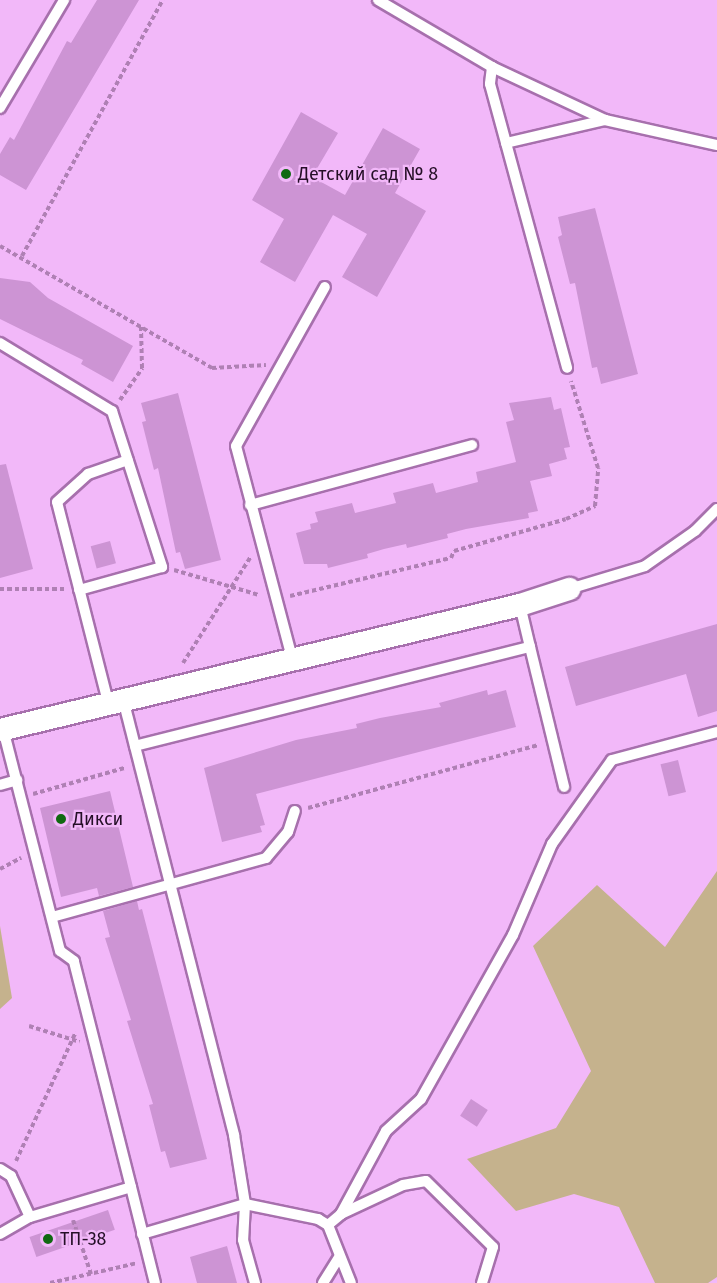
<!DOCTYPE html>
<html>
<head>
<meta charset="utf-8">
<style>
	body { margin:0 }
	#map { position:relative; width:717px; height:1283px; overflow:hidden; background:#f2b8f9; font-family:"Fira Sans",sans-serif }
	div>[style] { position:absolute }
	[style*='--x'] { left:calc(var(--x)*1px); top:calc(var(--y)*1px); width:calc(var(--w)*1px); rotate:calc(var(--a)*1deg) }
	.green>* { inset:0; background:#c5b28d }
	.building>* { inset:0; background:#cd94d4; transform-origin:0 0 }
	.path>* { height:4px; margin-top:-2px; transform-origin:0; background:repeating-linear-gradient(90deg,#af80b4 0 4.5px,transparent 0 7.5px) }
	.roads { filter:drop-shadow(2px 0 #a770ad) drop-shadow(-2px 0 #a770ad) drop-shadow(0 2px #a770ad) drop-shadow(0 -2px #a770ad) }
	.lane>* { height:10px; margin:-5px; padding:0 5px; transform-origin:5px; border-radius:5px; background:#fff }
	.street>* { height:22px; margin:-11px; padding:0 11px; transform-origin:11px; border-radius:11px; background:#fff }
	.dots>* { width:16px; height:16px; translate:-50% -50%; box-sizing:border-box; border:3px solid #f2b8f9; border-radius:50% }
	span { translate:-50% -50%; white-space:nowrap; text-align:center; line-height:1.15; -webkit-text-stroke:4.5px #f2b8f9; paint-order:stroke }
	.poi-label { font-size:18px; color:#250f27 }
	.left { translate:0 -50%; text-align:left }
</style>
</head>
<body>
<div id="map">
	<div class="green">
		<div style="clip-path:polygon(717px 871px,717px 1277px,708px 1283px,655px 1283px,619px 1207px,574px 1194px,516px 1211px,467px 1159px,556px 1128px,591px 1071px,533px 946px,597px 885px,665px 947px)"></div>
		<div style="clip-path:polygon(0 926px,12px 998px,0 1009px)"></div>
	</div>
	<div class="building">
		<div style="clip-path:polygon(97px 0,139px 0,26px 190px,0 175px,0 154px,10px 137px,14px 140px,67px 41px,71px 43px)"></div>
		<div style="clip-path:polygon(301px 112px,338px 133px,312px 177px,345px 195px,383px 128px,420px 149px,395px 193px,426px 211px,377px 297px,342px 277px,367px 234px,333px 215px,295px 282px,260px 262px,284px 219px,252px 200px)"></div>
		<div style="clip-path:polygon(595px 208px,638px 374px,601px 384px,597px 367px,592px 368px,575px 283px,570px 284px,558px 237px,562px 235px,558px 217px)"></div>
		<div style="clip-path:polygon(0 278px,30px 282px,48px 298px,133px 346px,113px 382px,81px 364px,83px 360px,0 319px)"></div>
		<div style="clip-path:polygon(178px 393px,221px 560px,185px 569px,180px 552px,176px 553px,158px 468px,154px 470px,142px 422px,146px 421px,141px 403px)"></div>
		<div style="clip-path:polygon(551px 397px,554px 410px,561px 408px,570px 447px,564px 448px,567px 459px,549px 464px,552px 476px,530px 481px,538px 511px,528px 513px,529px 518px,466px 529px,447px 534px,448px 538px,407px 548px,406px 544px,384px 549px,367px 554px,368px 558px,328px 568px,327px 564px,304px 564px,296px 533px,311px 529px,310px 524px,318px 522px,315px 512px,352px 503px,355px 513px,396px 503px,393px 493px,433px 483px,436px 493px,478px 482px,476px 472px,516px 462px,506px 422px,514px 420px,509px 403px)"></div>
		<div style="clip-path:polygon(6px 464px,33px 569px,0 578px,0 465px)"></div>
		<div style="left:110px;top:541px;width:23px;height:20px;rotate:75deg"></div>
		<div style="clip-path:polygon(717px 624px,717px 711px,698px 717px,686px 674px,576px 706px,565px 667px)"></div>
		<div style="clip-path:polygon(487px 690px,488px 695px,506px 690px,516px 727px,256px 794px,265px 825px,260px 826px,262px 832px,222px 842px,204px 768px,296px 740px,357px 728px,356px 724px,380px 718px,441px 707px,439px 703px)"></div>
		<div style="left:678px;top:760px;width:33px;height:18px;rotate:76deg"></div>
		<div style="clip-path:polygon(110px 791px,133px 887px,99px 896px,97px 888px,61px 897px,40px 808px)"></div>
		<div style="clip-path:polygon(137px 901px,139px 910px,142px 909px,207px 1159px,170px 1168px,165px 1151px,161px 1152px,149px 1105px,153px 1104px,127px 1021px,131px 1020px,105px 938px,110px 937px,103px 911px)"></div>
		<div style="left:471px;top:1099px;width:20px;height:20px;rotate:33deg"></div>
		<div style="left:108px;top:1210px;width:21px;height:83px;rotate:71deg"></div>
		<div style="clip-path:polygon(227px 1246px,237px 1283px,197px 1283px,190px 1257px)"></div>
	</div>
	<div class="path">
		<div style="--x:0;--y:246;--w:245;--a:29.9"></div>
		<div style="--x:212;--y:368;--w:54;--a:-3.2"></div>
		<div style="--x:22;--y:256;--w:292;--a:-61.2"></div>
		<div style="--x:120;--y:400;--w:39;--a:-55"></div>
		<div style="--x:142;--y:368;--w:41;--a:-91.4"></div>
		<div style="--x:174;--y:570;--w:89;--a:16.4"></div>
		<div style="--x:0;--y:589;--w:65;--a:0"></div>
		<div style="--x:290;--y:596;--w:165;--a:-13.3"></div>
		<div style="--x:451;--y:558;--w:8;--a:-67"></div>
		<div style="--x:454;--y:551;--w:116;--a:-15.9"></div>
		<div style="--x:566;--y:519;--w:32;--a:-24"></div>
		<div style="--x:595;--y:506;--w:38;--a:-85"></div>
		<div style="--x:598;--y:468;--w:91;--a:-107.2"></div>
		<div style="--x:183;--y:663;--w:125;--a:-57.5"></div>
		<div style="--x:33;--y:794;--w:95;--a:-15.9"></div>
		<div style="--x:308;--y:808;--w:238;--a:-15.3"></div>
		<div style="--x:0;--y:869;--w:24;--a:-28"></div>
		<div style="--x:29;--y:1026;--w:53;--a:17.4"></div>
		<div style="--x:16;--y:1161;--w:142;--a:-65.1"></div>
		<div style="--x:73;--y:1220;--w:57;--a:71.6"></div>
		<div style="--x:50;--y:1283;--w:89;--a:-12.9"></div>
	</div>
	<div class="roads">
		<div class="lane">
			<div style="--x:378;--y:0;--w:132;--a:30.4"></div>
			<div style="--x:492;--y:67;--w:125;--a:25.1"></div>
			<div style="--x:605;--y:120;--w:115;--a:12.6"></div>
			<div style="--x:492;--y:67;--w:17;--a:97"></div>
			<div style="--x:490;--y:84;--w:294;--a:74.8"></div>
			<div style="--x:0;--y:108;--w:126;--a:-59.3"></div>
			<div style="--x:506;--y:143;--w:102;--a:-13.1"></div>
			<div style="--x:0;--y:343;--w:131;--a:31.3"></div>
			<div style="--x:112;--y:411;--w:164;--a:72.2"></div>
			<div style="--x:162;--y:567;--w:86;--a:164.5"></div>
			<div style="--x:250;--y:505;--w:230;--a:-15.1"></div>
			<div style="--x:569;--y:589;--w:79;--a:-16.8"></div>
			<div style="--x:645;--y:566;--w:61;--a:-35"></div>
			<div style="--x:695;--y:531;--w:31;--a:-45"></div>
			<div style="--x:530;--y:647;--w:144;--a:76.3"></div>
			<div style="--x:292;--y:658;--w:219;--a:-104.8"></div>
			<div style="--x:236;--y:446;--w:182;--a:-60.8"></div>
			<div style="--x:123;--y:699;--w:450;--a:75.7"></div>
			<div style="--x:234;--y:1135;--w:70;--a:80.9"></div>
			<div style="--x:245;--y:1204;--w:36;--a:93"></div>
			<div style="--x:243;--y:1240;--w:45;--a:74.4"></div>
			<div style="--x:108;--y:702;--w:206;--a:-104.3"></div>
			<div style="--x:57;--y:502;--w:42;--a:-42.1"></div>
			<div style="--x:88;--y:474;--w:42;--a:-19.3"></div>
			<div style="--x:135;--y:746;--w:407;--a:-14.1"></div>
			<div style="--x:530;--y:647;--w:43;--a:-103.4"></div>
			<div style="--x:0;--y:785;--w:18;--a:-16"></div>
			<div style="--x:52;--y:917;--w:222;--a:-15.4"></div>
			<div style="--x:266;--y:858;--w:34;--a:-50"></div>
			<div style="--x:288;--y:832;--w:22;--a:-72"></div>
			<div style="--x:0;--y:1169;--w:13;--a:32"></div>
			<div style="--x:11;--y:1176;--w:45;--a:65.1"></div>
			<div style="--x:131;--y:1187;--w:99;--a:76"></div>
			<div style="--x:341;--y:1214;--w:94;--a:-61.5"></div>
			<div style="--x:386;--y:1131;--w:47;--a:-42.4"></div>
			<div style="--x:421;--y:1099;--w:188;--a:-60.7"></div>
			<div style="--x:513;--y:935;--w:99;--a:-66.8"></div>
			<div style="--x:552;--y:844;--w:103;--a:-54.5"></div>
			<div style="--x:612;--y:760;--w:109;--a:-14.9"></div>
			<div style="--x:328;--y:1225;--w:17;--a:-40"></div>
			<div style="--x:341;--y:1214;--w:68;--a:-25.1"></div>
			<div style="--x:403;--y:1185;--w:23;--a:-10"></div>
			<div style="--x:426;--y:1181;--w:94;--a:44.6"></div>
			<div style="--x:493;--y:1247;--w:38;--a:107"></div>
			<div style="--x:0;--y:1234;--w:34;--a:-30"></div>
			<div style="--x:30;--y:1217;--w:105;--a:-16.5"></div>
			<div style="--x:131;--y:1187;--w:233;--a:-104.2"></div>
			<div style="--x:74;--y:961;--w:17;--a:-144"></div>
			<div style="--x:60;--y:951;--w:229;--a:-104.4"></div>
			<div style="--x:142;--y:1234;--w:107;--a:-16.2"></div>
			<div style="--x:245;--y:1204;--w:75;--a:11.6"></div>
			<div style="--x:318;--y:1219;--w:12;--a:31"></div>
			<div style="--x:328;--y:1225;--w:62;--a:68.4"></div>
			<div style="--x:323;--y:1283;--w:31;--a:-58"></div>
		</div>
		<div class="street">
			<div style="--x:0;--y:730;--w:535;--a:-13.52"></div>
			<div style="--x:520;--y:605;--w:52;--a:-18.1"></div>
		</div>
	</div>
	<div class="dots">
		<div style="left:286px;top:174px;background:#106911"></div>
		<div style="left:61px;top:819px;background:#106911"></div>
		<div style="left:48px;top:1239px;background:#106911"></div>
	</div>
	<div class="poi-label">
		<span class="left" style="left:298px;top:174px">Детский сад № 8</span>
		<span class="left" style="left:73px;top:819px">Дикси</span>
		<span class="left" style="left:60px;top:1239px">ТП-38</span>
	</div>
</div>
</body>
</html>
